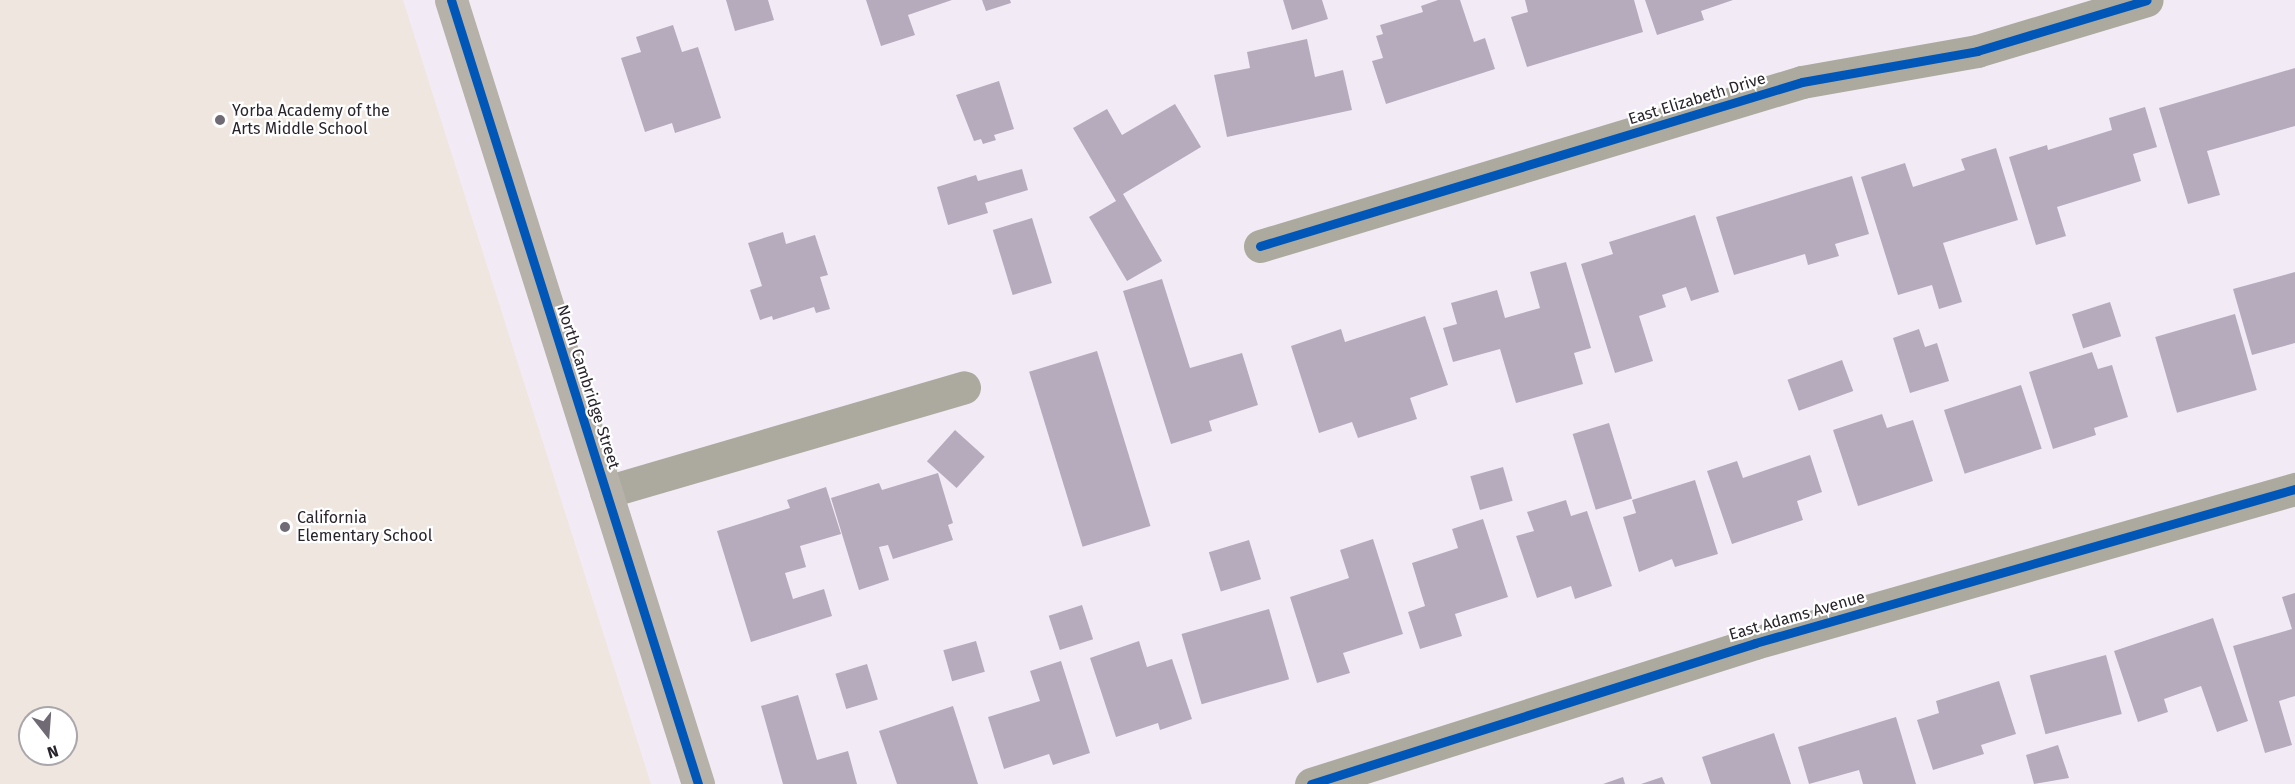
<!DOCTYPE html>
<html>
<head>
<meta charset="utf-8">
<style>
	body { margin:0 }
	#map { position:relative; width:2295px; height:784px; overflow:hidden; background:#f2ebf6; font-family:"Fira Sans",sans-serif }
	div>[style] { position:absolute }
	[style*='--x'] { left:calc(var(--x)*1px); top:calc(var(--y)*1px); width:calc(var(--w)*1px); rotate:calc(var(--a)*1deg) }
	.education>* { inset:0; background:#efe6df }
	.building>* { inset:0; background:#b6abbc; transform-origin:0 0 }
	.street>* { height:33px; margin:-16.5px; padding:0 16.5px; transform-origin:16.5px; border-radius:16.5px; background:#acaa9e }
	.secondary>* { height:33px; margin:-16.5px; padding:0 16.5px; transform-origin:16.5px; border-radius:16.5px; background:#b6b1a9 }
	.cycleway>* { height:9px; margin:-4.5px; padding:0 4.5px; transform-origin:4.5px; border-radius:4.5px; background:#0057b8 }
	.dots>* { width:16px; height:16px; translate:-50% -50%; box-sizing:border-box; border:3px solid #fff; border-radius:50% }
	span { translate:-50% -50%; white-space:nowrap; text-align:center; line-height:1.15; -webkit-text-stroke:4.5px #fff; paint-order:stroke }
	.street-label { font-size:16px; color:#29242c }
	.poi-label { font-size:16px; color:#29242c }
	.left { translate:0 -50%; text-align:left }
	.north { position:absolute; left:18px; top:706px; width:60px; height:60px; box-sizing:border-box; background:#fff; border:2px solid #a9a7ab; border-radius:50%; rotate:163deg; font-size:16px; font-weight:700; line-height:24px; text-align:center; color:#29242c }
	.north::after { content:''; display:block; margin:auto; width:21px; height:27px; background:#6f6a73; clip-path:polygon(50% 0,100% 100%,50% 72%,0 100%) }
</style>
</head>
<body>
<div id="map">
	<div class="education">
		<div style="clip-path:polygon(evenodd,0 0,403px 0,651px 784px,0 784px,0 0,30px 718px,66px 718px,66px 754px,30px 754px,30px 718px)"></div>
	</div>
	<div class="building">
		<div style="clip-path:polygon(726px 0,768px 0,774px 20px,735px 31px)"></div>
		<div style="clip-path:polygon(866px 0,952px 0,908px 15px,915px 35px,881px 46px)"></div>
		<div style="clip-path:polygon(982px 0,1010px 0,1011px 3px,986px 11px)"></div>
		<div style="clip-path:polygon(1283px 0,1322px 0,1328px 19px,1292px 30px)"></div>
		<div style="clip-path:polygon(1438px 0,1460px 0,1474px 42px,1485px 38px,1495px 69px,1386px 104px,1372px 61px,1383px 58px,1376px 36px,1383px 34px,1380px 25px,1423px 12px,1421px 6px)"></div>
		<div style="clip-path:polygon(1525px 0,1634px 0,1643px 32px,1527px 67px,1511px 17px,1528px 12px)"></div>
		<div style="clip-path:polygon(1645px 0,1733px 0,1701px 11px,1704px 20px,1657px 35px)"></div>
		<div style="clip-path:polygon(673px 25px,682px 52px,698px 47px,721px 118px,675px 133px,672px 123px,645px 132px,621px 58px,641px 52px,636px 37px)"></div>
		<div style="clip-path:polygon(1307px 39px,1315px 77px,1343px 70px,1352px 110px,1227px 137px,1214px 75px,1250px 68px,1247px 52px)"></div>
		<div style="clip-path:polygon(2295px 68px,2295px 126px,2207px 151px,2220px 195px,2188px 204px,2159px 108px)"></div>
		<div style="clip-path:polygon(999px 81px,1014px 129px,994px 135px,996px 140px,983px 144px,981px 139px,974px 141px,956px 95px)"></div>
		<div style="clip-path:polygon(1175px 104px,1201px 147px,1123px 194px,1162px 261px,1127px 281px,1089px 217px,1116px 201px,1073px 128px,1107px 109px,1122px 135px)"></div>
		<div style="clip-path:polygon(2145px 107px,2157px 147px,2133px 154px,2141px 181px,2057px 207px,2066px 236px,2036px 245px,2009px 157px,2047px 145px,2048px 150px,2112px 130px,2109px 118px)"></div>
		<div style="clip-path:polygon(1996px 148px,2018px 220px,1943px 243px,1962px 302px,1939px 309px,1932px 285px,1898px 295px,1861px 177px,1905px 163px,1913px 187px,1965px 170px,1961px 159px)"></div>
		<div style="clip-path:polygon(1022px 169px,1028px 190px,985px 203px,988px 213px,948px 225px,937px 187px,976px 175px,978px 181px)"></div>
		<div style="clip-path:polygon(1852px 176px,1869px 234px,1835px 244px,1839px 256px,1808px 265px,1805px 254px,1734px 275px,1716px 217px)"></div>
		<div style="clip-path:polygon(1695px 215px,1719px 292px,1691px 301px,1686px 287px,1662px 295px,1666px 307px,1639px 316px,1653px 361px,1615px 373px,1581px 264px,1613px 254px,1609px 242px)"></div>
		<div style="left:1032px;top:218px;width:68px;height:41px;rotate:73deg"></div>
		<div style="clip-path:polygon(783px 232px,786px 244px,815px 235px,828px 275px,820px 277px,830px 309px,816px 313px,814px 307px,773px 320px,772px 316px,760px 320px,750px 290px,762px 286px,748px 243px)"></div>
		<div style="clip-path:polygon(1566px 262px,1591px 348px,1574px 353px,1583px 384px,1516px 403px,1500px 349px,1453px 362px,1443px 328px,1457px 324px,1451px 303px,1497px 290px,1505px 318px,1540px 308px,1530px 272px)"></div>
		<div style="clip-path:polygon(2295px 272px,2295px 343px,2252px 355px,2233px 289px)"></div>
		<div style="clip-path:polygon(1162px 279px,1190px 368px,1242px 353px,1258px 405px,1209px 421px,1212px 431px,1171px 444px,1123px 291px)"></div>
		<div style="left:2110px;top:302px;width:36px;height:40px;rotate:72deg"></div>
		<div style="left:2235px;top:314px;width:79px;height:83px;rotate:74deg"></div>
		<div style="clip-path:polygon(1425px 316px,1448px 385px,1410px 398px,1417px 419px,1358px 438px,1352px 422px,1319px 433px,1291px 346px,1341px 329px,1345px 342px)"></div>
		<div style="clip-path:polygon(1919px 329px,1925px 347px,1937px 343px,1949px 381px,1910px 393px,1893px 338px)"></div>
		<div style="left:1097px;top:351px;width:183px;height:71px;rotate:73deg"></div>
		<div style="clip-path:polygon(2092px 352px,2098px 369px,2112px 365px,2128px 417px,2094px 428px,2096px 435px,2053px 449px,2029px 372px)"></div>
		<div style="left:1842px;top:360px;width:33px;height:58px;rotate:70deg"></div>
		<div style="left:2021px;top:385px;width:67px;height:81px;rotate:72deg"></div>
		<div style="clip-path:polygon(1882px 414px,1887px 428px,1913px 420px,1933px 481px,1858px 506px,1833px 430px)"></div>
		<div style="left:1609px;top:423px;width:79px;height:38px;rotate:73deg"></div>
		<div style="left:955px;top:430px;width:40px;height:42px;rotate:42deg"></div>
		<div style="clip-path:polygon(1810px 455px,1822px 492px,1797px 501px,1803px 520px,1732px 544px,1707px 471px,1737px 461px,1743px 478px)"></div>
		<div style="left:1503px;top:467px;width:35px;height:34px;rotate:74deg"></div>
		<div style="clip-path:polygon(938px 473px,953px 523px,948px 525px,953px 540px,893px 559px,888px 545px,879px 547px,889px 580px,859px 590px,831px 498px,879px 483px,882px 490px)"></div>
		<div style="clip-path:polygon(1695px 480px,1718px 554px,1675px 567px,1672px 559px,1639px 572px,1623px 517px,1636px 513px,1632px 500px)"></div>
		<div style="clip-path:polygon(826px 487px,841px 534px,800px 546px,806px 567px,785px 573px,793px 599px,824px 589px,832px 616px,751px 642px,717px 531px,790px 508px,787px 500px)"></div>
		<div style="clip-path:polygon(1566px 500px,1571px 516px,1587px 511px,1612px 586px,1575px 599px,1571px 586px,1537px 598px,1516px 536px,1534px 531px,1527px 512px)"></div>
		<div style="clip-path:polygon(1483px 519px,1508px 597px,1455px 614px,1462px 636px,1420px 649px,1408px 612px,1425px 606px,1412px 563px,1458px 548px,1452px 529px)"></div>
		<div style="clip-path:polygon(1373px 539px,1403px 634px,1343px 653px,1350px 673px,1317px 683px,1290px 597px,1349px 578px,1340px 550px)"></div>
		<div style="left:1249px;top:540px;width:41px;height:42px;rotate:73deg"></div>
		<div style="clip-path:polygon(2295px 593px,2295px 696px,2279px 701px,2292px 745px,2265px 753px,2233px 646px,2292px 629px,2282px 597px)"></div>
		<div style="left:1082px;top:605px;width:36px;height:35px;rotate:72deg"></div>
		<div style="left:1269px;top:609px;width:73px;height:91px;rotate:74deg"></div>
		<div style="clip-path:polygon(2213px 618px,2248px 721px,2217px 732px,2201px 686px,2164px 699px,2168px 712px,2138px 722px,2114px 651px)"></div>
		<div style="left:976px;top:641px;width:32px;height:34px;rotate:74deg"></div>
		<div style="clip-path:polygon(1139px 641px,1147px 667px,1172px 659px,1192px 719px,1160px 730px,1158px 723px,1116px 737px,1090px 658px)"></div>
		<div style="left:2106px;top:655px;width:61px;height:79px;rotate:75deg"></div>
		<div style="clip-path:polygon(1061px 661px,1090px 753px,1053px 765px,1049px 754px,1004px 769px,988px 717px,1040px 701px,1030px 671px)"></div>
		<div style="left:867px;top:664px;width:37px;height:33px;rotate:73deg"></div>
		<div style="clip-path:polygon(1999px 681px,2016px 734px,1981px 745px,1984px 754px,1933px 770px,1917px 720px,1939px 713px,1936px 701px)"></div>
		<div style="clip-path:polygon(798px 695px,817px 760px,848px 751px,857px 784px,783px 784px,761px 706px)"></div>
		<div style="clip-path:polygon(953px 706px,978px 784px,897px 784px,879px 731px)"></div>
		<div style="clip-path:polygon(1896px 717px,1916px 784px,1863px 784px,1859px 770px,1809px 784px,1798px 747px)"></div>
		<div style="clip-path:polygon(1774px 733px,1791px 784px,1711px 784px,1702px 757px)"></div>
		<div style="clip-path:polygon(2058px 745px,2069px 778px,2034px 784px,2026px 755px)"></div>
		<div style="clip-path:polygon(1623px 777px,1625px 784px,1603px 784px)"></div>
		<div style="clip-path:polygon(1662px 777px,1665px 784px,1641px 784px)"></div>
	</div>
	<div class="street">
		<div style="--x:1260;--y:246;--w:566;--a:-16.83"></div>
		<div style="--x:1802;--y:82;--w:178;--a:-10"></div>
		<div style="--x:1977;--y:51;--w:177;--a:-16.7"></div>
		<div style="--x:606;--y:492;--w:373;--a:-16.3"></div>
		<div style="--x:1311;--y:784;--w:466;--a:-17.6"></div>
		<div style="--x:1755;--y:643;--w:562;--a:-15.92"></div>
	</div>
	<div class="secondary">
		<div style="--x:451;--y:0;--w:822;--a:72.51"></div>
	</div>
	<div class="cycleway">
		<div style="--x:451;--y:0;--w:822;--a:72.51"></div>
		<div style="--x:1260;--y:246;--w:566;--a:-16.83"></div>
		<div style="--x:1802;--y:82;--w:178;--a:-10"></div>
		<div style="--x:1977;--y:51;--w:177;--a:-16.7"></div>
		<div style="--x:1311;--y:784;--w:466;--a:-17.6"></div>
		<div style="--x:1755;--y:643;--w:562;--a:-15.92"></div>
	</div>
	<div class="dots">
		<div style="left:220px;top:120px;background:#6f6a73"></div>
		<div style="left:285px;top:527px;background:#6f6a73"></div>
	</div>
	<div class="street-label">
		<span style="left:1697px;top:99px;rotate:-17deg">East Elizabeth Drive</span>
		<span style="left:588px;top:387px;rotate:72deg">North Cambridge Street</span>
		<span style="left:1797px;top:616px;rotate:-16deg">East Adams Avenue</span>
	</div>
	<div class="poi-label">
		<span class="left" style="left:232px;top:120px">Yorba Academy of the<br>Arts Middle School</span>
		<span class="left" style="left:297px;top:527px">California<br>Elementary School</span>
	</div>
	<div class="north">N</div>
</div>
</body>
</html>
